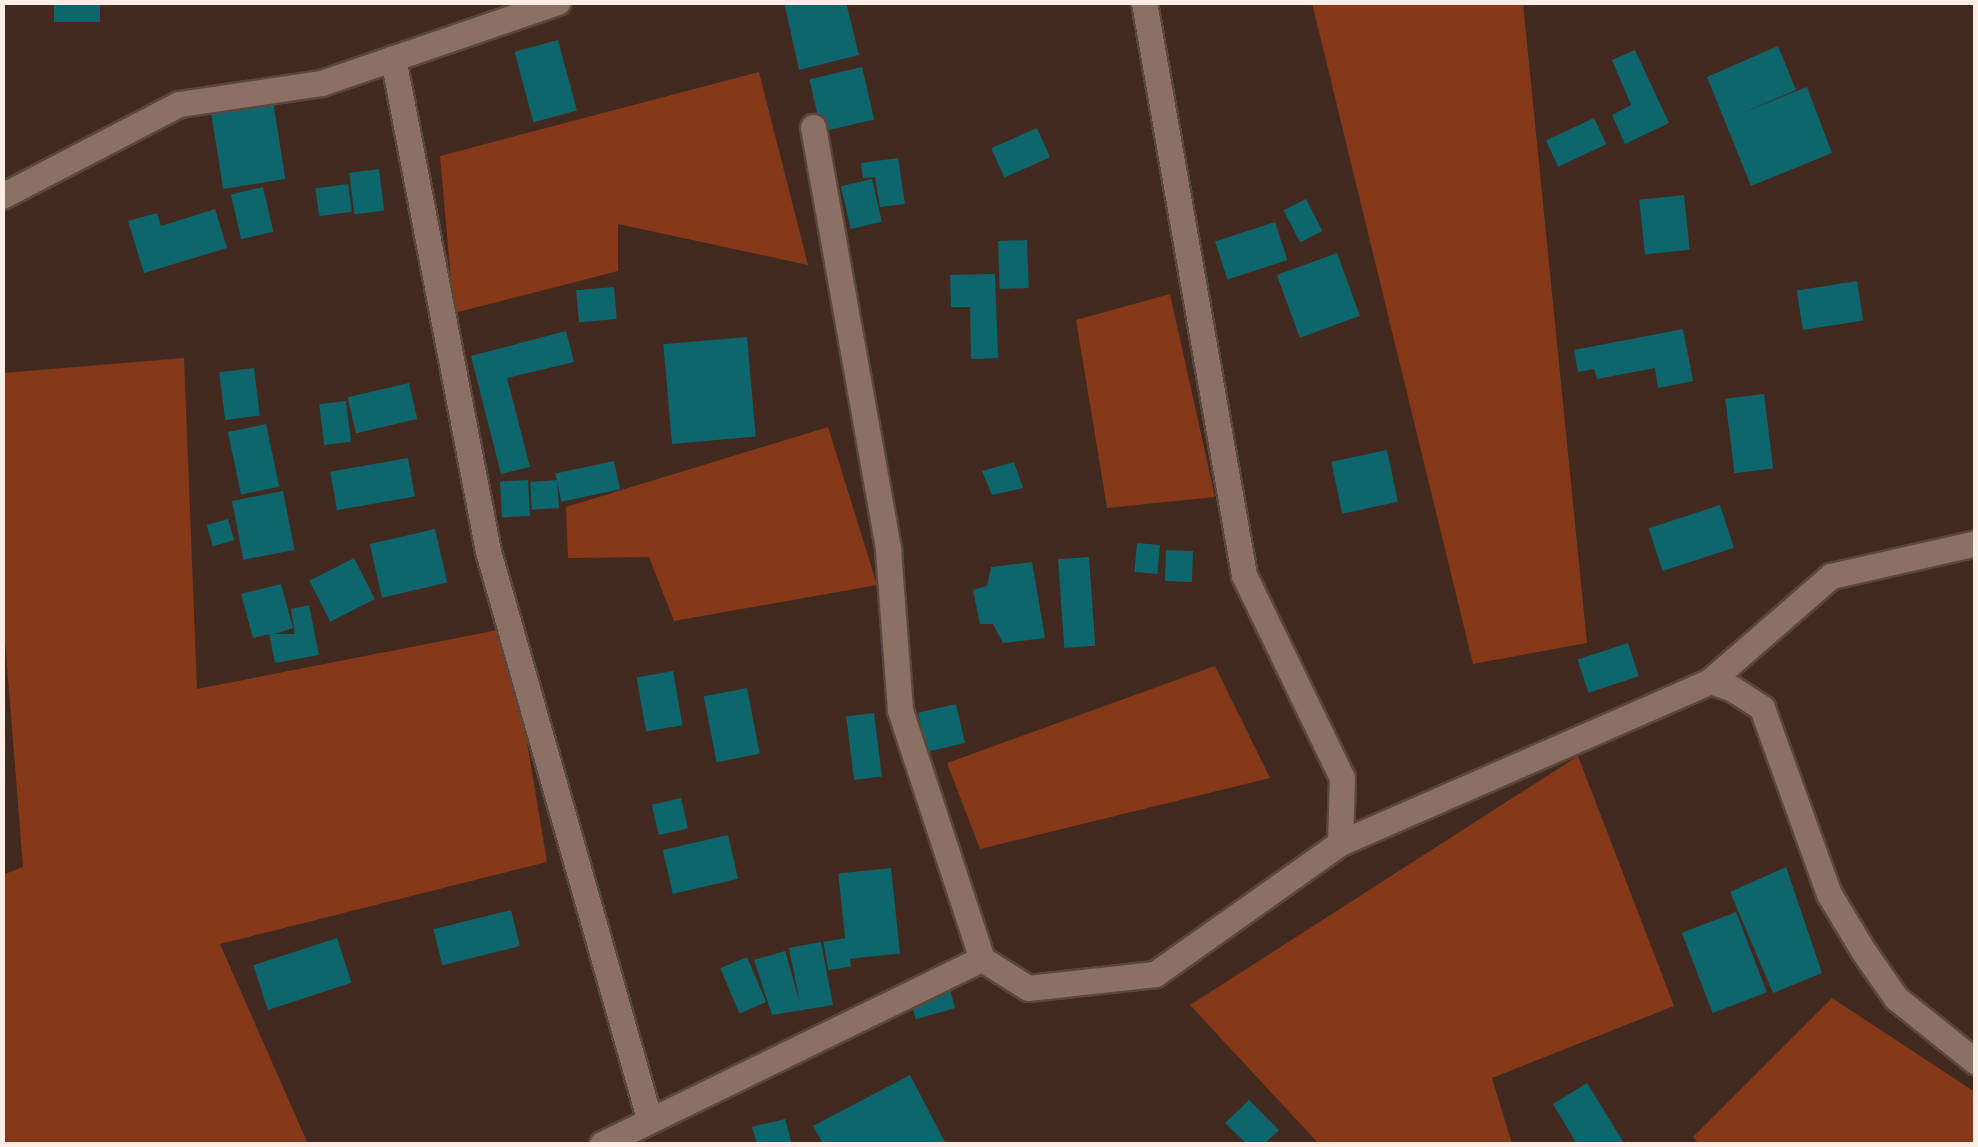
<!DOCTYPE html>
<html>
<head>
<meta charset="utf-8">
<style>
	body { margin:0 }
	#map { position:relative; width:1978px; height:1147px; overflow:hidden; background:#422a20; font-family:Raleway,sans-serif }
	div>[style] { position:absolute }
	[style*='--x'] { left:calc(var(--x)*1px); top:calc(var(--y)*1px); width:calc(var(--w)*1px); rotate:calc(var(--a)*1deg) }
	.green>* { inset:0; background:#853918 }
	.building>* { inset:0; background:#0d666c; transform-origin:0 0 }
	.roads { filter:drop-shadow(2px 0 #5b473e) drop-shadow(-2px 0 #5b473e) drop-shadow(0 2px #5b473e) drop-shadow(0 -2px #5b473e) }
	.minor>* { height:25px; margin:-12.5px; padding:0 12.5px; transform-origin:12.5px; border-radius:12.5px; background:#8c7065 }
	span { translate:-50% -50%; white-space:nowrap; text-align:center; line-height:1.15; -webkit-text-stroke:9px #211611; paint-order:stroke }
	.frame { position:absolute; inset:0; border:5px solid #fdede6; pointer-events:none }
</style>
</head>
<body>
<div id="map">
	<div class="green">
		<div style="clip-path:polygon(1312px 3px,1523px 3px,1587px 643px,1473px 664px)"></div>
		<div style="clip-path:polygon(759px 72px,808px 265px,618px 224px,618px 271px,454px 313px,440px 156px)"></div>
		<div style="clip-path:polygon(1170px 294px,1215px 497px,1107px 508px,1076px 320px)"></div>
		<div style="clip-path:polygon(184px 358px,197px 689px,508px 628px,547px 862px,220px 944px,308px 1144px,3px 1144px,2px 875px,23px 867px,3px 615px,3px 373px)"></div>
		<div style="clip-path:polygon(828px 427px,877px 585px,674px 621px,649px 557px,568px 558px,566px 507px)"></div>
		<div style="clip-path:polygon(1215px 666px,1270px 778px,980px 849px,947px 763px)"></div>
		<div style="clip-path:polygon(1578px 756px,1674px 1006px,1492px 1078px,1512px 1144px,1319px 1144px,1190px 1005px)"></div>
		<div style="clip-path:polygon(1832px 998px,1975px 1092px,1975px 1144px,1699px 1144px,1693px 1137px)"></div>
	</div>
	<div class="building">
		<div style="left:54px;top:2px;width:46px;height:20px"></div>
		<div style="clip-path:polygon(784px 2px,846px 2px,859px 55px,799px 70px)"></div>
		<div style="left:558px;top:40px;width:73px;height:45px;rotate:75deg"></div>
		<div style="clip-path:polygon(1778px 46px,1796px 90px,1742px 113px,1807px 87px,1832px 153px,1751px 186px,1707px 77px)"></div>
		<div style="clip-path:polygon(1635px 50px,1669px 123px,1625px 144px,1612px 115px,1631px 105px,1612px 60px)"></div>
		<div style="left:862px;top:67px;width:54px;height:54px;rotate:77deg"></div>
		<div style="left:273px;top:101px;width:79px;height:63px;rotate:81deg"></div>
		<div style="left:1594px;top:118px;width:29px;height:53px;rotate:65deg"></div>
		<div style="left:1037px;top:128px;width:32px;height:50px;rotate:66deg"></div>
		<div style="clip-path:polygon(898px 158px,905px 204px,880px 207px,875px 177px,863px 178px,861px 163px)"></div>
		<div style="left:379px;top:169px;width:42px;height:30px;rotate:83deg"></div>
		<div style="left:872px;top:179px;width:44px;height:32px;rotate:77deg"></div>
		<div style="left:348px;top:184px;width:28px;height:33px;rotate:82deg"></div>
		<div style="left:263px;top:187px;width:46px;height:33px;rotate:77deg"></div>
		<div style="left:1684px;top:195px;width:55px;height:45px;rotate:84deg"></div>
		<div style="left:1306px;top:199px;width:36px;height:25px;rotate:63deg"></div>
		<div style="clip-path:polygon(215px 209px,227px 248px,144px 273px,128px 221px,157px 213px,161px 226px)"></div>
		<div style="left:1275px;top:222px;width:40px;height:63px;rotate:72deg"></div>
		<div style="left:1027px;top:240px;width:48px;height:29px;rotate:88deg"></div>
		<div style="left:1337px;top:253px;width:67px;height:64px;rotate:70deg"></div>
		<div style="clip-path:polygon(995px 274px,998px 358px,971px 359px,970px 307px,951px 307px,950px 275px)"></div>
		<div style="left:1857px;top:281px;width:40px;height:61px;rotate:81deg"></div>
		<div style="left:614px;top:287px;width:32px;height:38px;rotate:85deg"></div>
		<div style="clip-path:polygon(1683px 329px,1693px 381px,1658px 388px,1655px 368px,1597px 379px,1594px 369px,1578px 372px,1574px 350px)"></div>
		<div style="clip-path:polygon(566px 331px,574px 362px,507px 378px,530px 467px,501px 474px,471px 356px)"></div>
		<div style="left:747px;top:337px;width:100px;height:84px;rotate:85deg"></div>
		<div style="left:254px;top:368px;width:48px;height:35px;rotate:83deg"></div>
		<div style="left:409px;top:383px;width:37px;height:63px;rotate:77deg"></div>
		<div style="left:1764px;top:394px;width:75px;height:39px;rotate:83deg"></div>
		<div style="left:346px;top:401px;width:41px;height:27px;rotate:83deg"></div>
		<div style="left:266px;top:424px;width:64px;height:39px;rotate:78deg"></div>
		<div style="left:1387px;top:450px;width:53px;height:57px;rotate:78deg"></div>
		<div style="left:408px;top:458px;width:39px;height:79px;rotate:80deg"></div>
		<div style="left:614px;top:461px;width:29px;height:60px;rotate:78deg"></div>
		<div style="clip-path:polygon(1014px 462px,1023px 488px,992px 495px,982px 471px)"></div>
		<div style="left:528px;top:480px;width:36px;height:28px;rotate:87deg"></div>
		<div style="left:557px;top:480px;width:28px;height:27px;rotate:86deg"></div>
		<div style="left:283px;top:491px;width:60px;height:52px;rotate:79deg"></div>
		<div style="left:1720px;top:505px;width:45px;height:75px;rotate:72deg"></div>
		<div style="left:228px;top:519px;width:22px;height:22px;rotate:74deg"></div>
		<div style="left:435px;top:529px;width:55px;height:67px;rotate:77deg"></div>
		<div style="left:1137px;top:543px;width:23px;height:29px;rotate:5deg"></div>
		<div style="left:1166px;top:550px;width:27px;height:31px;rotate:2deg"></div>
		<div style="left:1089px;top:557px;width:89px;height:31px;rotate:86deg"></div>
		<div style="left:354px;top:558px;width:46px;height:50px;rotate:63deg"></div>
		<div style="clip-path:polygon(1032px 562px,1045px 638px,1003px 643px,993px 624px,980px 624px,973px 590px,987px 586px,991px 567px)"></div>
		<div style="clip-path:polygon(281px 584px,293px 628px,274px 634px,295px 634px,291px 609px,309px 605px,319px 655px,275px 663px,269px 634px,253px 638px,241px 594px)"></div>
		<div style="left:1628px;top:643px;width:35px;height:53px;rotate:72deg"></div>
		<div style="left:673px;top:671px;width:55px;height:37px;rotate:80deg"></div>
		<div style="left:747px;top:688px;width:67px;height:44px;rotate:79deg"></div>
		<div style="left:956px;top:704px;width:40px;height:39px;rotate:77deg"></div>
		<div style="left:874px;top:713px;width:64px;height:28px;rotate:83deg"></div>
		<div style="left:681px;top:798px;width:31px;height:30px;rotate:77deg"></div>
		<div style="left:728px;top:835px;width:45px;height:67px;rotate:77deg"></div>
		<div style="clip-path:polygon(1786px 867px,1822px 973px,1773px 993px,1730px 892px)"></div>
		<div style="left:891px;top:868px;width:86px;height:53px;rotate:84deg"></div>
		<div style="left:511px;top:910px;width:37px;height:80px;rotate:76deg"></div>
		<div style="left:1736px;top:912px;width:86px;height:58px;rotate:69deg"></div>
		<div style="left:337px;top:938px;width:47px;height:88px;rotate:72deg"></div>
		<div style="left:846px;top:938px;width:29px;height:23px;rotate:80deg"></div>
		<div style="clip-path:polygon(821px 942px,833px 1005px,772px 1015px,754px 960px,785px 951px,800px 1003px,789px 948px)"></div>
		<div style="left:747px;top:957px;width:49px;height:29px;rotate:67deg"></div>
		<div style="left:948px;top:983px;width:26px;height:41px;rotate:74deg"></div>
		<div style="clip-path:polygon(910px 1075px,946px 1144px,823px 1144px,813px 1126px)"></div>
		<div style="clip-path:polygon(1587px 1083px,1624px 1143px,1622px 1144px,1577px 1144px,1553px 1104px)"></div>
		<div style="clip-path:polygon(1249px 1100px,1279px 1130px,1264px 1144px,1247px 1144px,1225px 1123px)"></div>
		<div style="clip-path:polygon(785px 1119px,792px 1144px,757px 1144px,752px 1127px)"></div>
	</div>
	<div class="roads">
		<div class="minor">
			<div style="--x:1144;--y:2;--w:582;--a:80.1"></div>
			<div style="--x:1244;--y:575;--w:225;--a:64.2"></div>
			<div style="--x:1342;--y:778;--w:65;--a:91.8"></div>
			<div style="--x:1340;--y:843;--w:404;--a:-23.6"></div>
			<div style="--x:1710;--y:681;--w:24;--a:19"></div>
			<div style="--x:1733;--y:689;--w:35;--a:33"></div>
			<div style="--x:1762;--y:708;--w:198;--a:70.2"></div>
			<div style="--x:1829;--y:894;--w:68;--a:58.9"></div>
			<div style="--x:1864;--y:952;--w:56;--a:55.2"></div>
			<div style="--x:1896;--y:998;--w:102;--a:38.7"></div>
			<div style="--x:393;--y:58;--w:502;--a:79.09"></div>
			<div style="--x:488;--y:551;--w:589;--a:74.15"></div>
			<div style="--x:813;--y:127;--w:430;--a:79.9"></div>
			<div style="--x:888;--y:550;--w:160;--a:85.7"></div>
			<div style="--x:900;--y:710;--w:262;--a:71.8"></div>
			<div style="--x:982;--y:959;--w:54;--a:32.2"></div>
			<div style="--x:1028;--y:988;--w:128;--a:-6.3"></div>
			<div style="--x:1155;--y:974;--w:227;--a:-35.3"></div>
			<div style="--x:2;--y:196;--w:199;--a:-27.5"></div>
			<div style="--x:179;--y:104;--w:144;--a:-8.4"></div>
			<div style="--x:321;--y:83;--w:250;--a:-18.9"></div>
			<div style="--x:1710;--y:681;--w:160;--a:-41"></div>
			<div style="--x:1831;--y:576;--w:149;--a:-12.8"></div>
			<div style="--x:602;--y:1144;--w:423;--a:-26"></div>
		</div>
	</div>
	<div class="frame"></div>
</div>
</body>
</html>
